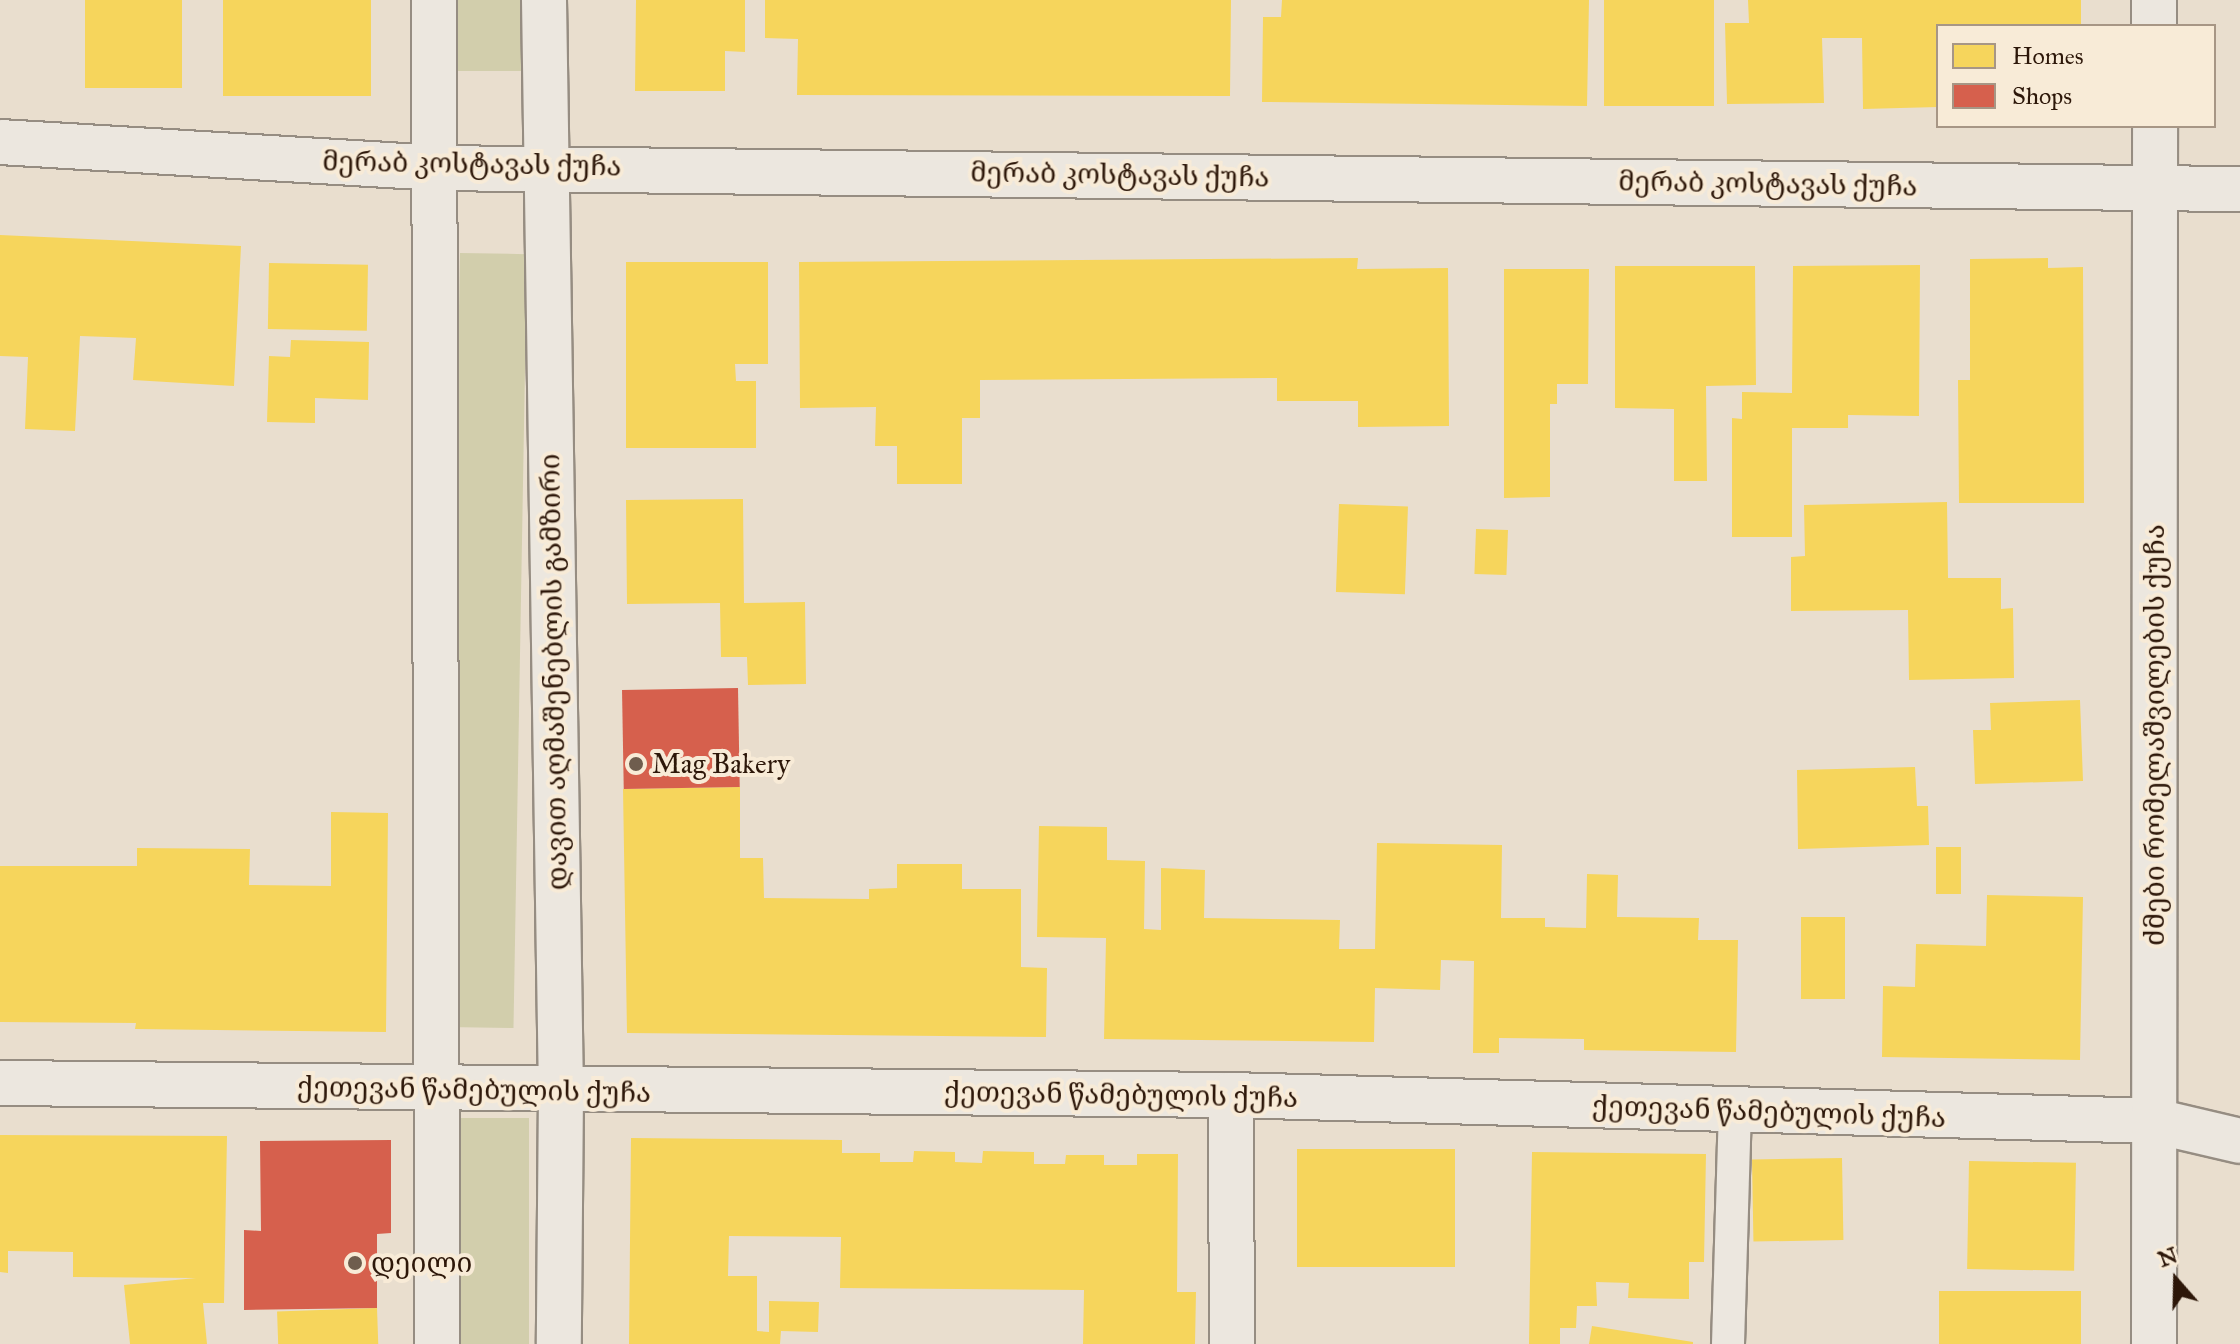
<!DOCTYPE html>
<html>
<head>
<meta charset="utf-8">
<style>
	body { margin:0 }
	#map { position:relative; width:2240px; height:1344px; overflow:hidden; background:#e9dece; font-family:"IM FELL Great Primer","Noto Serif Georgian",serif }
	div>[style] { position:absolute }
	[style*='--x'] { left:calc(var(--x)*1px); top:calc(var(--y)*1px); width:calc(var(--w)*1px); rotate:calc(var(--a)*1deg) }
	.green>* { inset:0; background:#d2ceac; transform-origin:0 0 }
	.homes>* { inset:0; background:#f6d55c; transform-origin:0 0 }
	.shops>* { inset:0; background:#d6604d; transform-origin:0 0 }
	.roads { filter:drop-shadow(2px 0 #968d82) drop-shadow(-2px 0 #968d82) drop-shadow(0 2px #968d82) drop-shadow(0 -2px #968d82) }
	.lane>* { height:32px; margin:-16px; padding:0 16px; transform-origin:16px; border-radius:16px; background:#ece7df }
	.street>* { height:44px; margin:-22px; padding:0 22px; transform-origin:22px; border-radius:22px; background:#ece7df }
	.secondary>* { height:44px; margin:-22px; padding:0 22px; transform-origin:22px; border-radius:22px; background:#ece7df }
	.dots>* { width:22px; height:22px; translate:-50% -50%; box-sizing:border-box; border:4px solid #f8ebd7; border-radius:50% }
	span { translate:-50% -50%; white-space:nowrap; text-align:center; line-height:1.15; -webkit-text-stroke:8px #f8ebd7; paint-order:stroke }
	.street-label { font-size:28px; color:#2d1709 }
	.poi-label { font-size:28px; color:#2d1709 }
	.left { translate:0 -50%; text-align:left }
	.legend { position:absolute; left:1936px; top:24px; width:280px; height:104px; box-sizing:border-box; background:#f8ebd7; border:2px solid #a79685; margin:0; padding:10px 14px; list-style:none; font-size:24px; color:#2d1709 }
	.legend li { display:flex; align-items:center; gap:16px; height:40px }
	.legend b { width:40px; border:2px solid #a79685 }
	.north { position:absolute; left:2136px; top:1240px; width:80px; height:80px; -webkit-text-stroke:6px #f8ebd7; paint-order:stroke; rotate:340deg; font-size:22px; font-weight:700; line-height:32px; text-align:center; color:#2d1709 }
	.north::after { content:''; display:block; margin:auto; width:28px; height:36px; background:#2d1709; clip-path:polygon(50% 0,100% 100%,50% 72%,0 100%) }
</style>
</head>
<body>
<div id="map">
	<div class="green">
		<div style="left:458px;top:0;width:66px;height:71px"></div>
		<div style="left:460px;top:253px;width:67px;height:774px;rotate:1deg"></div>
		<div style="left:460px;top:1118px;width:69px;height:226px"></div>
	</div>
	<div class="homes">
		<div style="left:85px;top:0;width:97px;height:88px"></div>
		<div style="left:371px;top:0;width:96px;height:148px;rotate:90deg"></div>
		<div style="clip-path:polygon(636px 0,745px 0,745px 52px,725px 51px,725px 91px,635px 91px)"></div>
		<div style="clip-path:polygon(765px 0,1231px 0,1230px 96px,797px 95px,798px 39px,765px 38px)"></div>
		<div style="clip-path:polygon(1282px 0,1589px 0,1587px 106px,1262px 102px,1263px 17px,1281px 17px)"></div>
		<div style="left:1604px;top:0;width:110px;height:106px"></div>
		<div style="clip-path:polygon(1748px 0,2081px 0,2081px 26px,1938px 26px,1938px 107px,1863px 109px,1862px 38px,1822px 38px,1824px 103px,1727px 104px,1725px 23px,1749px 23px)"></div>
		<div style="clip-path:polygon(0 235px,241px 246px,234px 386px,133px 380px,136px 338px,80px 336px,75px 431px,25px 429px,28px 357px,0 356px)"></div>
		<div style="clip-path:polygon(1358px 258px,1357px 269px,1448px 268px,1449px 426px,1358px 427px,1358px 401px,1277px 401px,1277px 378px,980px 380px,980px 418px,962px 418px,962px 484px,897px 484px,897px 446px,875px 446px,876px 407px,800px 408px,799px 262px)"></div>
		<div style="clip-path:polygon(2048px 258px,2048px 268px,2083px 267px,2084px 503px,1959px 503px,1958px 380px,1970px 380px,1970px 259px)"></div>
		<div style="clip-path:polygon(626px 262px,768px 262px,768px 364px,735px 364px,736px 381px,756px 381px,756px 448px,626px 448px)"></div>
		<div style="left:269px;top:263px;width:99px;height:66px;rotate:1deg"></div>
		<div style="clip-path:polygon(1920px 265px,1919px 416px,1848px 415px,1848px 428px,1792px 428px,1792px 537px,1732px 537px,1732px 418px,1742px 419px,1742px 392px,1792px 393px,1793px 266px)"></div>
		<div style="clip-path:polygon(1615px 266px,1755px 266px,1756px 385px,1706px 386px,1707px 481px,1674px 481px,1674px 409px,1615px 408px)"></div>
		<div style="clip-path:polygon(1504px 269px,1589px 269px,1588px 384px,1557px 384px,1557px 404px,1550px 404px,1550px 497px,1504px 498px)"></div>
		<div style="clip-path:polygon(291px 340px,369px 342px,368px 400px,315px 398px,315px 423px,267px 422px,269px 356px,290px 357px)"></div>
		<div style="clip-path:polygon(743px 499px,744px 603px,805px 602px,806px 684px,748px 685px,747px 657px,721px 657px,720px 603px,627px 604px,626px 500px)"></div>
		<div style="clip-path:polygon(1947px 502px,1948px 578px,2001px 578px,2001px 609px,2013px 608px,2014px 678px,1909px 680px,1908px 610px,1791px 611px,1791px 557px,1805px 556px,1804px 505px)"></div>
		<div style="left:1339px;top:504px;width:69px;height:88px;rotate:2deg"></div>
		<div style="left:1476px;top:529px;width:32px;height:45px;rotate:2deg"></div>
		<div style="clip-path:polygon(2080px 700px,2083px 781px,1975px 784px,1973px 730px,1991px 730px,1990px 703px)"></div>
		<div style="clip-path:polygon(1915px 767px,1917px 806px,1928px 806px,1929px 845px,1798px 849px,1797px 770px)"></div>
		<div style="clip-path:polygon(740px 787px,740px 858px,763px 858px,764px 898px,869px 899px,869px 889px,897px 888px,897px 864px,962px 864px,962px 889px,1021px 889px,1021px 967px,1047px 968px,1046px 1037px,627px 1033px,623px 789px)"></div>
		<div style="clip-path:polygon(331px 812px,388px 813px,386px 1032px,135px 1029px,136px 1023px,0 1022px,0 866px,137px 866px,137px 848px,250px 849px,249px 885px,331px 886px)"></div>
		<div style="clip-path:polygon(1039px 826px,1107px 827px,1107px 860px,1145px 861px,1144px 929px,1161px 930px,1161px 868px,1205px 870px,1204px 918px,1340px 920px,1339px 949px,1375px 949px,1377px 843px,1502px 845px,1501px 918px,1545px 918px,1545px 927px,1586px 928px,1587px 874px,1618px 875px,1617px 917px,1699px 918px,1698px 940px,1738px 940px,1736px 1052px,1584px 1050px,1584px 1039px,1499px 1038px,1499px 1053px,1473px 1053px,1474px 961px,1441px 960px,1440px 990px,1375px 988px,1374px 1042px,1104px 1039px,1106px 938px,1037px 937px)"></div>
		<div style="left:1936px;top:847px;width:25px;height:47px"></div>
		<div style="clip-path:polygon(1987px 895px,2083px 897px,2080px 1060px,1882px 1057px,1883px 986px,1915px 987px,1916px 944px,1986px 946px)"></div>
		<div style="left:1801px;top:917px;width:44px;height:82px"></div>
		<div style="clip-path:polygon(0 1135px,227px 1136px,224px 1303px,203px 1303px,207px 1344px,130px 1344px,124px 1285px,196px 1278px,73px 1277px,73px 1252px,8px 1251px,8px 1273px,0 1272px)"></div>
		<div style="clip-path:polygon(631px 1138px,842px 1140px,842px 1153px,880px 1153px,880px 1162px,913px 1162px,914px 1151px,955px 1152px,955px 1162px,982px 1163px,983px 1151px,1034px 1152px,1034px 1164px,1065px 1164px,1066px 1155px,1104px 1155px,1104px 1165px,1137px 1165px,1137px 1154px,1178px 1154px,1177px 1292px,1196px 1292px,1195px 1344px,1083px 1344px,1084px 1290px,840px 1288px,841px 1237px,729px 1236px,728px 1276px,757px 1276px,757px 1331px,769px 1332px,769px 1301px,819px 1302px,818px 1332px,781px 1331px,780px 1344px,629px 1344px)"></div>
		<div style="left:1297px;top:1149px;width:158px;height:118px"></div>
		<div style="clip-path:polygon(1532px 1152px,1706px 1154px,1704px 1262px,1689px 1262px,1689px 1299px,1628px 1298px,1629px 1283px,1596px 1282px,1597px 1306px,1577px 1306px,1576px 1328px,1560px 1328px,1560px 1344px,1529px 1344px)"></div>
		<div style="left:1842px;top:1158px;width:82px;height:90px;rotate:89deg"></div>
		<div style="left:1969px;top:1161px;width:107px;height:108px;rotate:1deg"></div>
		<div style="left:1939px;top:1291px;width:142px;height:53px"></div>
		<div style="left:377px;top:1308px;width:36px;height:100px;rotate:88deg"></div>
		<div style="clip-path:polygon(1592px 1326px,1693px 1342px,1693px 1344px,1589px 1344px)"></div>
	</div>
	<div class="shops">
		<div style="left:738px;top:688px;width:99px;height:116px;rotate:89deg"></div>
		<div style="clip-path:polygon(391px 1140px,391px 1233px,377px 1234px,377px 1308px,244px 1310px,244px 1230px,261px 1231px,260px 1141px)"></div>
	</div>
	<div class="roads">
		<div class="lane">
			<div style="--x:1728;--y:1344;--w:233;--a:-88.3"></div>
		</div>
		<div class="street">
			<div style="--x:0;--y:142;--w:436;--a:3.4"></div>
			<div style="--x:435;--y:168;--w:1805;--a:0.67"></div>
			<div style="--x:0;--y:1083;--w:1231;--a:0.56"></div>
			<div style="--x:1231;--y:1095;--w:924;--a:1.61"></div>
			<div style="--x:2155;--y:1121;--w:87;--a:13.2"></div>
			<div style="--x:1231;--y:1095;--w:249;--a:89.8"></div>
		</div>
		<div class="secondary">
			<div style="--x:434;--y:0;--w:1344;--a:89.87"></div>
			<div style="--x:544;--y:0;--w:1091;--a:89.11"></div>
			<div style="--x:561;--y:1091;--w:253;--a:90.5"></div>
			<div style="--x:2154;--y:0;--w:26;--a:90"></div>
			<div style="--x:2154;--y:1344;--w:1218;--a:-89.95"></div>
		</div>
	</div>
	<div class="dots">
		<div style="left:636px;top:764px;background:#6f5d4e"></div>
		<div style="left:355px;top:1263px;background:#6f5d4e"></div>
	</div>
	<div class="street-label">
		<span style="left:472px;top:164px;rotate:1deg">მერაბ კოსტავას ქუჩა</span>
		<span style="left:1120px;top:175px;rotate:1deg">მერაბ კოსტავას ქუჩა</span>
		<span style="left:1768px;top:184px;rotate:1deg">მერაბ კოსტავას ქუჩა</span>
		<span style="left:554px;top:672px;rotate:-91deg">დავით აღმაშენებლის გამზირი</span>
		<span style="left:2155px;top:735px;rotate:-90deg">ძმები რომელაშვილების ქუჩა</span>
		<span style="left:474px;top:1090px;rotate:1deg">ქეთევან წამებულის ქუჩა</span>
		<span style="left:1121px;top:1095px;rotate:1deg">ქეთევან წამებულის ქუჩა</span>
		<span style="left:1769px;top:1112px;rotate:2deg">ქეთევან წამებულის ქუჩა</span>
	</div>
	<div class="poi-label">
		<span class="left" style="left:652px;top:764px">Mag Bakery</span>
		<span class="left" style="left:371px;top:1263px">დეილი</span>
	</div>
	<ul class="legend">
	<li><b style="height:22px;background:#f6d55c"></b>Homes</li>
	<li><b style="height:22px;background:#d6604d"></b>Shops</li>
	</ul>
	<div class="north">N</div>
</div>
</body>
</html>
